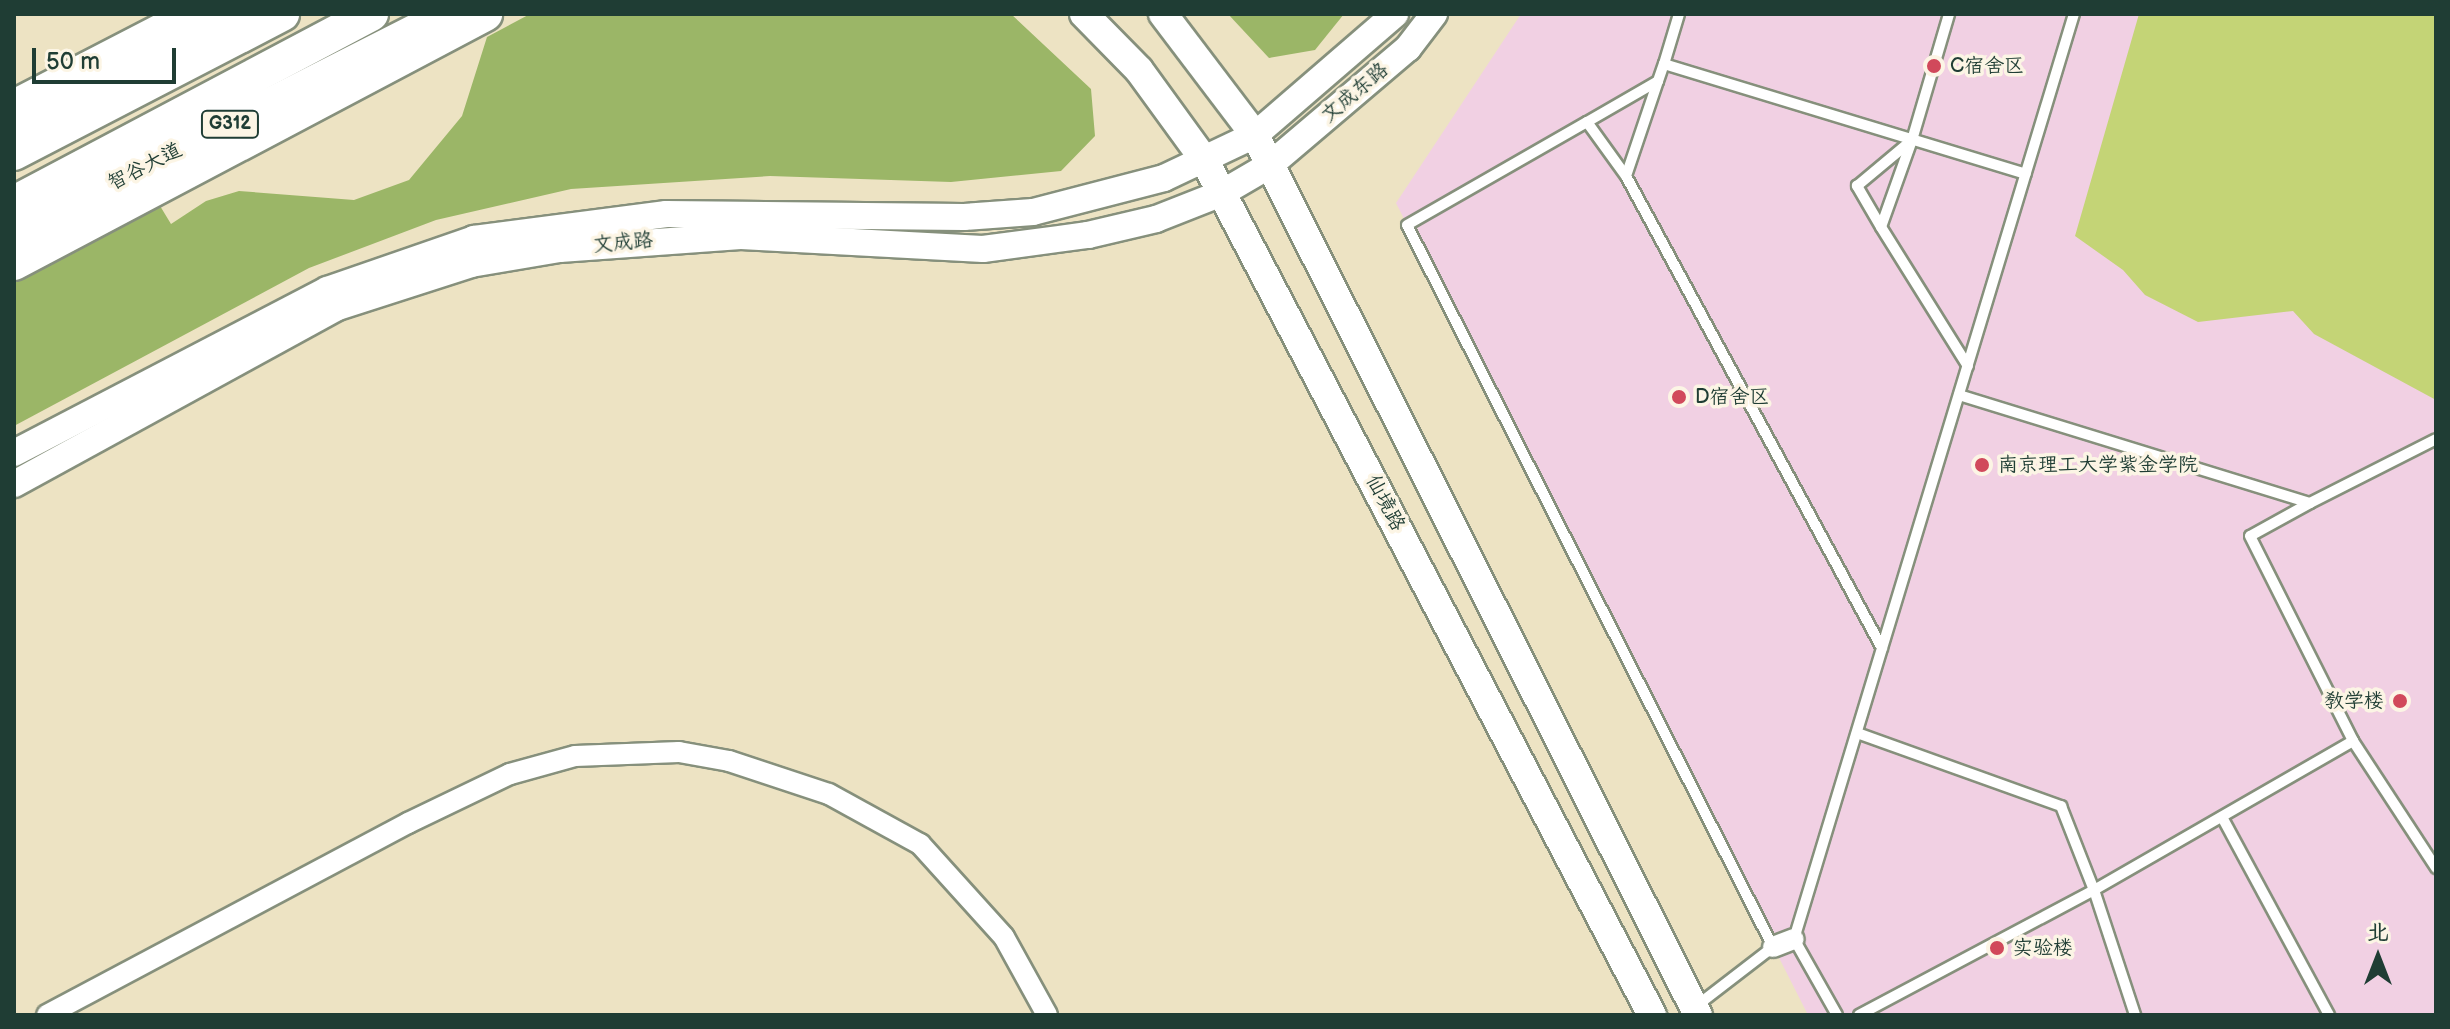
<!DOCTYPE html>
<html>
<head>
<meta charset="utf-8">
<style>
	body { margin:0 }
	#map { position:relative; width:2450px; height:1029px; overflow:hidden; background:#ede3c3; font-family:"Balsamiq Sans","LXGW WenKai TC",sans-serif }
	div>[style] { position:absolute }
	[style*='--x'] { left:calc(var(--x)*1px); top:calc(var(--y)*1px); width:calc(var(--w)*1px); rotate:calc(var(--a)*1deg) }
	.built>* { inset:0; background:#f1d0e3 }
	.green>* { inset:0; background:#c4d476 }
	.forest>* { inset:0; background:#9bb667 }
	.roads { filter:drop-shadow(2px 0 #86907c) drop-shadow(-2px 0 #86907c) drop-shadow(0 2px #86907c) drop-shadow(0 -2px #86907c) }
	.service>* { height:10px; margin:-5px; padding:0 5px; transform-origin:5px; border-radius:5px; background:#fff }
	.minor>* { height:20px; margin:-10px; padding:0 10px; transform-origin:10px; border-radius:10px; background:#fff }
	.tertiary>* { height:26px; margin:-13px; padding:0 13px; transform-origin:13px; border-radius:13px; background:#fff }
	.secondary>* { height:28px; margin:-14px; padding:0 14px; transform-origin:14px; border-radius:14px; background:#fff }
	.primary>* { height:32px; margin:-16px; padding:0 16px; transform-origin:16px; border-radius:16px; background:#fff }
	.trunk>* { height:34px; margin:-17px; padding:0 17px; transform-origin:17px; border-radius:17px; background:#fff }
	.dots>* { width:22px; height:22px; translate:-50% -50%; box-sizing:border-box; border:4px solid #fcf5e5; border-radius:50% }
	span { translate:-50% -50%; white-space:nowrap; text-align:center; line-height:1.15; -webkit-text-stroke:7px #fcf5e5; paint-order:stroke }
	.shield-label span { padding:2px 6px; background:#fcf5e5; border:2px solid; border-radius:6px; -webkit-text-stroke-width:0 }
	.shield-label { font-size:18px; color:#1f3d34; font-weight:700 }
	.poi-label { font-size:20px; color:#1f3d34 }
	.left { translate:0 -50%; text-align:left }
	.right { translate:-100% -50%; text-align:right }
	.street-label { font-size:20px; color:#1f3d34 }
	.frame { position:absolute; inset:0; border:16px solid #1f3d34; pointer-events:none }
	.north { position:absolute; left:2338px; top:917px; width:80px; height:80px; -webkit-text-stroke:6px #fcf5e5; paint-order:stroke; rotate:0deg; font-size:22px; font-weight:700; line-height:32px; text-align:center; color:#1f3d34 }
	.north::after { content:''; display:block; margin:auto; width:28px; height:36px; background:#1f3d34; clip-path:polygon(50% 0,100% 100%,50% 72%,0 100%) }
	.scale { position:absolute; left:32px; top:48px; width:144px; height:36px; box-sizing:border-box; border:4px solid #1f3d34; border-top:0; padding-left:10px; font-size:24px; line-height:28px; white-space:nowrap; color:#1f3d34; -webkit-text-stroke:6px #fcf5e5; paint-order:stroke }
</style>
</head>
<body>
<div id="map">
	<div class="built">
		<div style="clip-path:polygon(1521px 14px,2436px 14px,2436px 1015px,1808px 1015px,1396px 203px)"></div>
	</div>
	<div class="green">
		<div style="clip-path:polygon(2139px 14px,2436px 14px,2436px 400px,2314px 334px,2293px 311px,2198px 322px,2145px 295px,2123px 270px,2075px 236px)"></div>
	</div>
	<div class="forest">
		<div style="clip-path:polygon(530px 14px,1011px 14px,1091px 89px,1095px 136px,1061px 171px,951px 182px,770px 176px,571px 189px,436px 220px,309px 268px,14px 426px,14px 276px,151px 191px,171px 224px,206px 201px,239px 191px,354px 200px,409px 180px,462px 116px,487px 37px)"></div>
		<div style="clip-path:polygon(1228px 14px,1344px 14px,1315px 50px,1269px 58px)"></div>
	</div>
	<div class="roads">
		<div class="service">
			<div style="--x:1664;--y:64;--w:52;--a:-73.3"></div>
			<div style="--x:1658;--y:81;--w:18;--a:-71"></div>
			<div style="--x:1664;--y:64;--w:378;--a:16.9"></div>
			<div style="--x:1587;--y:122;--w:82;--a:-30"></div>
			<div style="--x:1658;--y:81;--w:100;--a:108.6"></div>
			<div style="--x:1912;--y:140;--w:131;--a:-73.6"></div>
			<div style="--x:1881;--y:227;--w:48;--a:-120.3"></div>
			<div style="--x:1857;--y:186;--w:72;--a:-39.9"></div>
			<div style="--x:1912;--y:140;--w:92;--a:109.6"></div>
			<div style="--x:1881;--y:227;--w:164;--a:58"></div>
			<div style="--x:1959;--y:395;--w:367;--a:17.1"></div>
			<div style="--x:2310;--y:503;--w:141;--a:-26.9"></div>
			<div style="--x:2310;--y:503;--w:68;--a:151.2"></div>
			<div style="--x:2250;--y:536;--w:229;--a:63.3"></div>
			<div style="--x:2353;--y:741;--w:152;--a:56.8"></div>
			<div style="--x:1857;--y:733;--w:217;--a:19.7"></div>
			<div style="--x:2061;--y:806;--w:90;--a:68.6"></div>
			<div style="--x:2094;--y:890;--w:299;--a:-29.9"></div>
			<div style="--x:2222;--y:817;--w:225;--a:61.6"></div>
			<div style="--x:1695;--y:1007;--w:98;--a:-37.6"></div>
			<div style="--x:1773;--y:947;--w:809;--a:-116.88"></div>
			<div style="--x:1407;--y:225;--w:207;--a:-29.8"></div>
			<div style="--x:1587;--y:122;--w:67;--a:54.2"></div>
			<div style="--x:1626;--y:176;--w:537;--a:61.53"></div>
			<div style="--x:1837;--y:1015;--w:87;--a:-119.5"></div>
			<div style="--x:1794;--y:939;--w:966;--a:-73.16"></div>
			<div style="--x:1859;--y:1015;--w:266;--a:-28"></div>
			<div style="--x:2094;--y:890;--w:132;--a:71.8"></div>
		</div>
		<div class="minor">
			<div style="--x:1773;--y:947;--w:22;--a:-21"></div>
			<div style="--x:47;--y:1015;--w:409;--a:-28"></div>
			<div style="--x:408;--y:823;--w:113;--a:-25.7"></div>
			<div style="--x:510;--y:774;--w:67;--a:-15.5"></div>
			<div style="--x:575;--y:756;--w:104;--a:-2.2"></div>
			<div style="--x:679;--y:752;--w:51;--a:10.2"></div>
			<div style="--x:729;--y:761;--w:105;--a:18.3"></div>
			<div style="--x:829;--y:794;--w:104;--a:28.8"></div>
			<div style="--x:920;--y:844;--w:125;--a:47.9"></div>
			<div style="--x:1004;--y:937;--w:89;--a:61.1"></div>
		</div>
		<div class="tertiary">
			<div style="--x:14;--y:453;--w:353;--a:-27.5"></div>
			<div style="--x:327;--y:290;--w:156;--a:-19.1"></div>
			<div style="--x:474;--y:239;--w:194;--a:-7.4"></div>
			<div style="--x:666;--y:214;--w:298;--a:0.6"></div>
			<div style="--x:964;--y:217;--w:69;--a:-4.1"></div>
			<div style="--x:1033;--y:212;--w:135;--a:-14.5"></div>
			<div style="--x:1164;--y:178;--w:101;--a:-25.3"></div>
			<div style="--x:1255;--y:135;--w:185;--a:-40.8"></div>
			<div style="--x:14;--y:484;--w:366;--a:-28.7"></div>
			<div style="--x:335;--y:308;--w:143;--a:-17.9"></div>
			<div style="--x:471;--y:264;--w:90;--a:-9.6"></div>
			<div style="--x:560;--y:249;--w:181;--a:-4.1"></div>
			<div style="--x:741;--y:236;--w:242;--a:3.1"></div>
			<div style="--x:983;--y:249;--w:106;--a:-7.6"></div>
			<div style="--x:1088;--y:235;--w:70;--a:-13.2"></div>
			<div style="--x:1156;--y:219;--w:71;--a:-21.5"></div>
			<div style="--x:1222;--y:193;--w:56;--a:-30.3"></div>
			<div style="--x:1270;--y:165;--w:181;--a:-40.3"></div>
			<div style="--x:1408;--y:48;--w:43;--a:-52.6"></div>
		</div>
		<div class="secondary">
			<div style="--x:1084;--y:14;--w:78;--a:45.5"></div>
			<div style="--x:1139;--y:70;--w:112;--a:54"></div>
			<div style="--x:1205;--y:161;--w:964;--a:62.37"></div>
			<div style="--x:1163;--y:14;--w:152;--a:52.8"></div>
			<div style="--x:1255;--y:135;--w:985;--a:63.28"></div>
		</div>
		<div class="primary">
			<div style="--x:14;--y:128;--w:242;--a:-28"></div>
			<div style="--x:14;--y:234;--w:486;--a:-26.9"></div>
		</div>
		<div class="trunk">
			<div style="--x:14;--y:107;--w:203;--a:-27.3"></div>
			<div style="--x:14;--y:153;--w:302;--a:-27.4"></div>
			<div style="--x:14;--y:203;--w:404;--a:-27.9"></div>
			<div style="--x:14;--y:263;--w:533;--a:-27.86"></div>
		</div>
	</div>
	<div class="dots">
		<div style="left:1934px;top:66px;background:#d1495b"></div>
		<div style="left:1679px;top:397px;background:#d1495b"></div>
		<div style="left:1982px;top:465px;background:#d1495b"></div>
		<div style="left:2400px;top:701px;background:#d1495b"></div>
		<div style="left:1997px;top:948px;background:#d1495b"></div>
	</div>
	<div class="shield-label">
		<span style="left:230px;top:124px">G312</span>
	</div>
	<div class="poi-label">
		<span class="left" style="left:1950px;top:66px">C宿舍区</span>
		<span class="left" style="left:1695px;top:397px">D宿舍区</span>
		<span class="left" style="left:1998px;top:465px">南京理工大学紫金学院</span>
		<span class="right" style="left:2384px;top:701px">教学楼</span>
		<span class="left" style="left:2013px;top:948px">实验楼</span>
	</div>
	<div class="street-label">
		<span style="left:1355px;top:93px;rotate:-40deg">文成东路</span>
		<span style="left:145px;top:167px;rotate:-27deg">智谷大道</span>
		<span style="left:623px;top:243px;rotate:-5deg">文成路</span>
		<span style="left:1385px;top:503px;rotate:62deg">仙境路</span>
	</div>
	<div class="frame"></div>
	<div class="north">北</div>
	<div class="scale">50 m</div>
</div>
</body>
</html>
